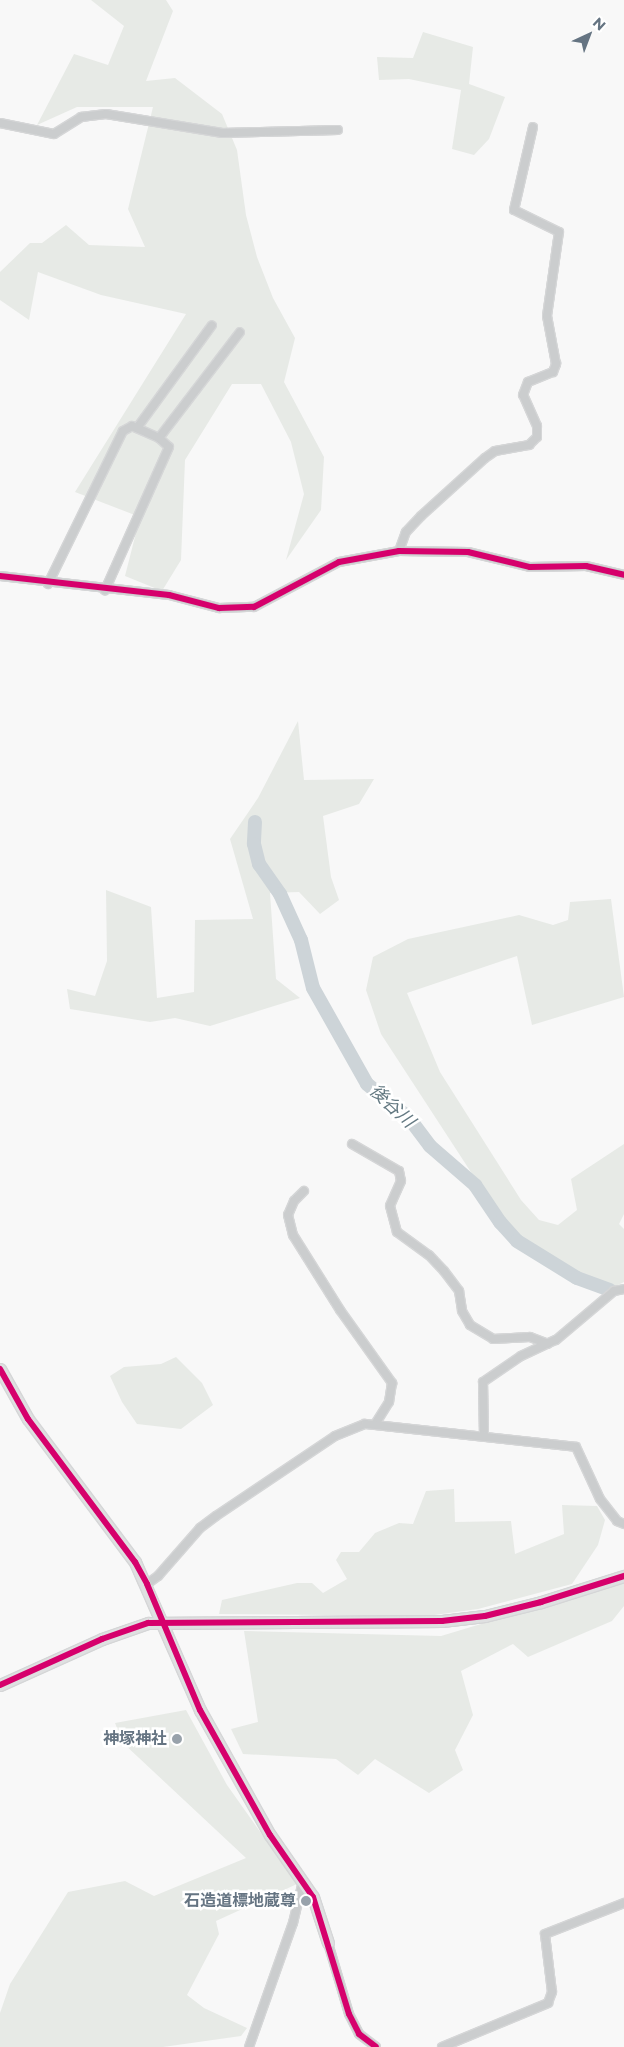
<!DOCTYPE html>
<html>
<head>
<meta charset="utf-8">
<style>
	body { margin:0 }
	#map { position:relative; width:624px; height:2047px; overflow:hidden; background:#f8f8f8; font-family:Montserrat,"Noto Sans JP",sans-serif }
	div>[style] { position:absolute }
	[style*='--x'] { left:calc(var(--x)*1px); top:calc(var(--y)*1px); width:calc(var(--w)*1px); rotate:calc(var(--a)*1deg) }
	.green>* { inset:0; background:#e7eae6 }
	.river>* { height:14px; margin:-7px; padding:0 7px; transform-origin:7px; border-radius:7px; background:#cdd4d8 }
	.roads { filter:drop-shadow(1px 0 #d5d6d7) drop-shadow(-1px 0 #d5d6d7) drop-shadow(0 1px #d5d6d7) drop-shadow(0 -1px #d5d6d7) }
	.street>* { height:8px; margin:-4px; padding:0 4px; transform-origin:4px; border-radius:4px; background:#cbcdce }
	.secondary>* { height:11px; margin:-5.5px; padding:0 5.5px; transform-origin:5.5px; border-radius:5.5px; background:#dfe0e1 }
	.cycleway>* { height:6px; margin:-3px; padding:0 3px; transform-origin:3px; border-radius:3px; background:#d6006c }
	.dots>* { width:14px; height:14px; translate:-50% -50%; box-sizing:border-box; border:2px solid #fff; border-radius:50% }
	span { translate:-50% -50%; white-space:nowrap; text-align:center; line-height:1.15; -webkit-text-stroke:5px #fff; paint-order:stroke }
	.poi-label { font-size:16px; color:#657482; font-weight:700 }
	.right { translate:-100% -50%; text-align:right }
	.water-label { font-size:18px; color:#657a83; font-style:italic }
	.north { position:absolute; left:564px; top:10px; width:50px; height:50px; -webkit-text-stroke:4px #fff; paint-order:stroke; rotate:43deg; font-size:14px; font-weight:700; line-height:20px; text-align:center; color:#657482 }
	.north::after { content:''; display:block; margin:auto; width:18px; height:22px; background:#657482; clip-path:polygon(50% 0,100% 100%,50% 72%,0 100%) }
</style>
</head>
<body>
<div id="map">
	<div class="green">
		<div style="clip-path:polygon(91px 0,166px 0,173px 11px,146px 81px,175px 78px,222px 114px,237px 150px,246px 215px,257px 257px,273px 298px,295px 338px,284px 382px,324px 457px,321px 510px,286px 560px,304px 494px,291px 442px,261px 384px,232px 384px,185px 460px,181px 560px,162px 591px,125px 576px,140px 517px,75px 492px,186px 314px,101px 295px,38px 272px,29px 320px,0 300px,0 272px,30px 243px,42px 243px,66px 225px,89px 245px,145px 247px,128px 209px,153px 107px,77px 107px,37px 125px,74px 54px,108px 65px,124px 26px)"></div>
		<div style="clip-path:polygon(423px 32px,473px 47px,469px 84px,505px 97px,489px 139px,474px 155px,452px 149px,461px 90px,409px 79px,379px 80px,377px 57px,413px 58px)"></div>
		<div style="clip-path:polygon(298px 721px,304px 780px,374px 779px,359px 804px,323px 816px,331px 877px,339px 900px,320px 914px,299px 892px,270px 893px,276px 979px,300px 998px,210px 1026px,175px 1018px,150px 1022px,70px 1009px,67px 989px,95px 996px,107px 961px,106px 890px,151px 907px,157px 998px,194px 992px,195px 920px,253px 919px,230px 839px,258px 798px)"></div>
		<div style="clip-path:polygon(611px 899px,624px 997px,532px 1025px,517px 956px,407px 993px,440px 1072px,521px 1200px,539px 1220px,558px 1225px,577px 1210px,571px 1179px,624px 1144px,624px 1214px,619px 1224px,624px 1229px,624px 1282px,612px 1288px,590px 1282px,529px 1248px,508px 1229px,381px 1034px,366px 990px,373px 957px,408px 939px,519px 915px,553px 925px,568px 920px,570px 902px)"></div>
		<div style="clip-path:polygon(176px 1357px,202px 1383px,213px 1405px,181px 1429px,137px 1424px,122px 1402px,110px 1376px,124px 1367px,161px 1364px)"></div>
		<div style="clip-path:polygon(454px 1489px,455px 1522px,511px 1521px,515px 1554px,564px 1534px,562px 1505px,597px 1506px,605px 1520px,598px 1545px,572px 1584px,478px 1609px,427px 1616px,219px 1614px,222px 1600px,297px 1583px,312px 1583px,323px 1593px,347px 1579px,336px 1560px,341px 1552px,359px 1552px,375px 1533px,399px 1523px,413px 1524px,426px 1491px)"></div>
		<div style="clip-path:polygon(624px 1581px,624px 1606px,612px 1621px,528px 1657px,513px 1644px,461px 1671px,473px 1715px,455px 1750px,463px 1770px,429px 1793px,375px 1759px,358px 1775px,336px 1759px,243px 1754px,231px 1729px,258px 1722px,244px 1631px,441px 1636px)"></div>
		<div style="clip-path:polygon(186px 1710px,227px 1785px,297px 1884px,216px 1921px,219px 1934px,187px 1995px,204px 2008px,247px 2028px,241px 2036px,163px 2047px,0 2047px,0 2013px,10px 1984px,68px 1892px,125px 1881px,154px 1896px,246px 1858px,123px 1743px,115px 1723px)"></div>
	</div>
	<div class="river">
		<div style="--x:255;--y:822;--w:22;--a:93"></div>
		<div style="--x:254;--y:844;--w:21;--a:76"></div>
		<div style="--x:259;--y:864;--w:37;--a:55"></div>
		<div style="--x:280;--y:894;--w:51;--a:65.5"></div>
		<div style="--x:301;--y:940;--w:49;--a:76"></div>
		<div style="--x:313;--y:988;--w:110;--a:60.6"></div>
		<div style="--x:367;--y:1084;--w:54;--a:39"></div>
		<div style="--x:409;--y:1118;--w:35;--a:53"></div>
		<div style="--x:430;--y:1146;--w:60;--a:40.9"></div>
		<div style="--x:475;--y:1185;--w:45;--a:56"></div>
		<div style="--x:500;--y:1222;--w:25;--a:48"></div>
		<div style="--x:517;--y:1241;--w:70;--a:31.7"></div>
		<div style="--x:577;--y:1278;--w:35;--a:20"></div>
	</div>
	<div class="roads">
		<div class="street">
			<div style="--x:0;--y:123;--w:55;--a:11.5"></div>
			<div style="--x:54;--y:134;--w:32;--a:-32"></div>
			<div style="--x:81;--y:117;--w:25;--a:-7"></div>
			<div style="--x:106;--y:114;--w:118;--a:9.3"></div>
			<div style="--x:222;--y:133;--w:116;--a:-1.5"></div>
			<div style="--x:137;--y:428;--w:127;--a:-53.9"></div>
			<div style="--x:159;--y:438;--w:133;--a:-52.6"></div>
			<div style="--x:399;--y:551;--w:20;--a:-70"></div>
			<div style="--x:406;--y:532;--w:22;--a:-47"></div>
			<div style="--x:421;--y:516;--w:86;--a:-42.2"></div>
			<div style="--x:485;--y:458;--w:12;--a:-35"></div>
			<div style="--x:495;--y:451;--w:35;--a:-10"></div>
			<div style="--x:529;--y:445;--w:11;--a:-45"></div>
			<div style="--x:537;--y:437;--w:11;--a:-90"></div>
			<div style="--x:537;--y:426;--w:34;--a:-114"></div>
			<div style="--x:523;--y:395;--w:14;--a:-69"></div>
			<div style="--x:528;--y:382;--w:27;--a:-22"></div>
			<div style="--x:553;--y:372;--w:9;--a:-69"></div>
			<div style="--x:556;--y:364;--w:49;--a:-100.6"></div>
			<div style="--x:547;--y:316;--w:85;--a:-81.9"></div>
			<div style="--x:559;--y:232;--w:50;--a:-153.9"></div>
			<div style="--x:514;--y:210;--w:85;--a:-77.1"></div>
			<div style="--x:0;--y:576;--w:170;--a:6.4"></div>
			<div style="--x:169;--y:595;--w:52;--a:14.6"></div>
			<div style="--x:219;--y:608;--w:35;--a:-2"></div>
			<div style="--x:254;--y:607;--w:96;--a:-27.9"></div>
			<div style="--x:339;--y:562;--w:61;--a:-10.4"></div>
			<div style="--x:399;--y:551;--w:69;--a:0.8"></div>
			<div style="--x:468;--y:552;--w:64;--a:13.6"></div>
			<div style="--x:530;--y:567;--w:56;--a:-1"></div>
			<div style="--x:586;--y:566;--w:39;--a:13"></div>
			<div style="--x:48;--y:584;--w:170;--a:-63.9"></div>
			<div style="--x:123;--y:431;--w:10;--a:-29"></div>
			<div style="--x:132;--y:426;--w:30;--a:24"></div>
			<div style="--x:159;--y:438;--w:13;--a:42"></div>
			<div style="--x:169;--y:447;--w:157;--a:114.1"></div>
			<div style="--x:352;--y:1144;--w:54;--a:29.9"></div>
			<div style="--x:399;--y:1171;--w:10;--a:79"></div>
			<div style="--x:401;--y:1181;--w:27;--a:114"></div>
			<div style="--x:390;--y:1206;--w:27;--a:75"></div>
			<div style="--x:397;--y:1232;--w:39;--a:36"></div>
			<div style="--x:429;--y:1255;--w:22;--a:47"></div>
			<div style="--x:444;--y:1271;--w:25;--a:53"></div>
			<div style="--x:459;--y:1291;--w:20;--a:81"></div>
			<div style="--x:462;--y:1311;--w:16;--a:60"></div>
			<div style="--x:470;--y:1325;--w:27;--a:31"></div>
			<div style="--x:493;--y:1339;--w:37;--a:-3"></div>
			<div style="--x:530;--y:1337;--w:19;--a:21"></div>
			<div style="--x:304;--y:1191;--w:14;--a:135"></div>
			<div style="--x:294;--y:1201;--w:15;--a:113"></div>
			<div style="--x:288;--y:1215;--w:21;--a:76"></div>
			<div style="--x:293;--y:1235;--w:89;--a:57.9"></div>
			<div style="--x:340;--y:1310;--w:90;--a:54.5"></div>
			<div style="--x:392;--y:1383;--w:19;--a:99"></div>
			<div style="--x:389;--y:1402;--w:25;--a:122"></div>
			<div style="--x:484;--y:1437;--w:55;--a:-91"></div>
			<div style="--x:483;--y:1382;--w:46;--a:-34.4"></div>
			<div style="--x:521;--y:1356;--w:38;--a:-25"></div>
			<div style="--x:556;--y:1340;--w:76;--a:-40.2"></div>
			<div style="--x:614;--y:1291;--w:10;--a:-11"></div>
			<div style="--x:147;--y:1584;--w:14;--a:-36"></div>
			<div style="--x:158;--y:1576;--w:64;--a:-48.8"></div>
			<div style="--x:200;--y:1528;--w:20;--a:-37"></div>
			<div style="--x:216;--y:1516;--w:143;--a:-33.9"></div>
			<div style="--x:335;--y:1436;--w:32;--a:-22"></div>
			<div style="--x:365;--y:1424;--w:212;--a:6.2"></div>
			<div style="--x:576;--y:1447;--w:57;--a:65.2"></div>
			<div style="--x:600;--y:1499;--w:28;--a:52"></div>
			<div style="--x:617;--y:1521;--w:8;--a:23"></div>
			<div style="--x:328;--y:1943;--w:74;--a:73.5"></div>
			<div style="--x:349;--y:2014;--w:22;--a:63"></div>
			<div style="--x:359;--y:2034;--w:21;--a:37"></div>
			<div style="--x:249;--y:2047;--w:132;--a:-70.5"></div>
			<div style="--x:293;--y:1923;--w:43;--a:-76.6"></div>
			<div style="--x:442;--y:2047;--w:115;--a:-22.5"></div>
			<div style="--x:548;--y:2003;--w:12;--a:-70"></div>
			<div style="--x:552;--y:1992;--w:58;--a:-96.9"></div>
			<div style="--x:545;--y:1934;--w:85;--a:-21.4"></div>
		</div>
		<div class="secondary">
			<div style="--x:0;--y:1369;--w:57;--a:60.8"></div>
			<div style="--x:28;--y:1419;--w:179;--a:53.2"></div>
			<div style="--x:135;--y:1562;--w:162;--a:66.3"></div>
			<div style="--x:200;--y:1710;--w:143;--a:60.8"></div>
			<div style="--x:270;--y:1835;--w:75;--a:55.3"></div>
			<div style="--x:313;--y:1897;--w:48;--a:71.9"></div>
			<div style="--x:0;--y:1685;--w:112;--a:-24.3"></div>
			<div style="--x:102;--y:1639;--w:49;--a:-19.2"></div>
			<div style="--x:148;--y:1623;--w:294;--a:-0.4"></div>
			<div style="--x:442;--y:1621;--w:43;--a:-6.6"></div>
			<div style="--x:485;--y:1616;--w:58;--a:-14"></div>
			<div style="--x:541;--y:1602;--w:87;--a:-17.4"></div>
		</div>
	</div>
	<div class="cycleway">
		<div style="--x:0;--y:576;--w:170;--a:6.4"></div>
		<div style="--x:169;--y:595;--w:52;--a:14.6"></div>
		<div style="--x:219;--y:608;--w:35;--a:-2"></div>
		<div style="--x:254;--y:607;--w:96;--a:-27.9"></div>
		<div style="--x:339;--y:562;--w:61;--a:-10.4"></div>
		<div style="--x:399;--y:551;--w:69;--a:0.8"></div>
		<div style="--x:468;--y:552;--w:64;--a:13.6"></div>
		<div style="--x:530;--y:567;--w:56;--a:-1"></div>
		<div style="--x:586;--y:566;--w:39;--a:13"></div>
		<div style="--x:0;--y:1369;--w:57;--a:60.8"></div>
		<div style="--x:28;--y:1419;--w:179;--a:53.2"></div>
		<div style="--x:135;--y:1562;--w:25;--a:61"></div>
		<div style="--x:147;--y:1584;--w:137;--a:67.2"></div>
		<div style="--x:200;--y:1710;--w:143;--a:60.8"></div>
		<div style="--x:270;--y:1835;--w:75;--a:55.3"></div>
		<div style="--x:313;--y:1897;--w:122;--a:72.9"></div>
		<div style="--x:349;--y:2014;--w:22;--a:63"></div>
		<div style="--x:359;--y:2034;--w:21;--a:37"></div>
		<div style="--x:0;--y:1685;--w:112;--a:-24.3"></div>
		<div style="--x:102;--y:1639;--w:49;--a:-19.2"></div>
		<div style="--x:148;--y:1623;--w:294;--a:-0.4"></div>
		<div style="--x:442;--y:1621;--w:43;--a:-6.6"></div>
		<div style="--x:485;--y:1616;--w:58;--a:-14"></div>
		<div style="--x:541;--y:1602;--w:87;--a:-17.4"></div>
	</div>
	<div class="dots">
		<div style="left:177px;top:1739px;background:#98a2ab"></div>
		<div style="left:306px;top:1901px;background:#98a2ab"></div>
	</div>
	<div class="poi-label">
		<span class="right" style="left:167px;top:1739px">神塚神社</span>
		<span class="right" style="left:296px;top:1901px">石造道標地蔵尊</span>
	</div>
	<div class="water-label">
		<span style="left:392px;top:1106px;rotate:43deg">後谷川</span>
	</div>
	<div class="north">N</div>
</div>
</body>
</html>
